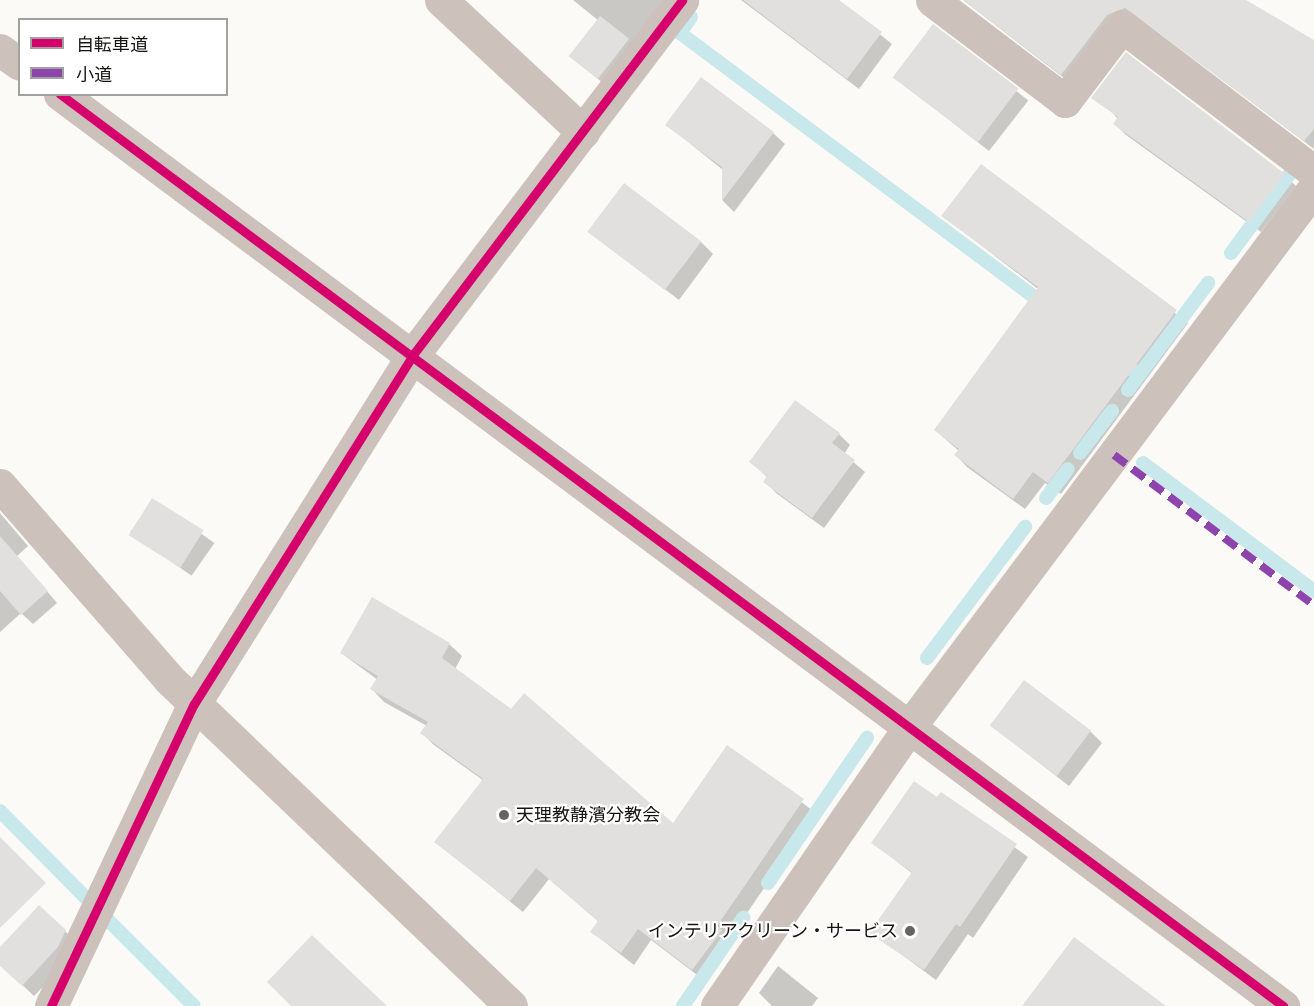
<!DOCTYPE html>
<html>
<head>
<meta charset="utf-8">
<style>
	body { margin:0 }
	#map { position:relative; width:1314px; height:1006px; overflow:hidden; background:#fcfaf7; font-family:"IBM Plex Sans","Noto Sans JP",sans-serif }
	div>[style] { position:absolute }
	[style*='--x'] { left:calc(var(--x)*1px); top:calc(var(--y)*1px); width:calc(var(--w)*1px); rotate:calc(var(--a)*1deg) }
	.shadow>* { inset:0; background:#0003; transform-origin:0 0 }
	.stream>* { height:14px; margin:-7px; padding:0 7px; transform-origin:7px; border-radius:7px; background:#c8e8ec }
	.building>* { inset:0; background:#e1e0de; transform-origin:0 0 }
	.minor>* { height:33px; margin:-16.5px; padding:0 16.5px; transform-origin:16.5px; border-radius:16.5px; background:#ccc1bb }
	.quiet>* { height:8px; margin-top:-4px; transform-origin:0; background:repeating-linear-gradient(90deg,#8e44ad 0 15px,transparent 0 23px) }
	.cycleway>* { height:9px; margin:-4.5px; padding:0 4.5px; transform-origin:4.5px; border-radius:4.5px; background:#d6006c }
	.dots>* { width:16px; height:16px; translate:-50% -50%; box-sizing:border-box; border:3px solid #fff; border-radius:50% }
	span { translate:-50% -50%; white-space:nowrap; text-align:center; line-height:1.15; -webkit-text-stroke:4.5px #fff; paint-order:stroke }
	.poi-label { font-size:18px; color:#151412 }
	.left { translate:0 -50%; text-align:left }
	.right { translate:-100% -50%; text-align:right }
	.legend { position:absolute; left:18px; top:18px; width:210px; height:78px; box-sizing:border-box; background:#fff; border:2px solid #a1a1a0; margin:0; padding:8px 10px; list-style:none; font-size:18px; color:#151412 }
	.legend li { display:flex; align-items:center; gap:12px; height:30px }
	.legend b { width:30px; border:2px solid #a1a1a0 }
</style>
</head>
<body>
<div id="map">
	<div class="shadow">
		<div style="clip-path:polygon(573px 0,674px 0,609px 88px,571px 57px,599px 21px)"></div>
		<div style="clip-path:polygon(741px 0,837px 0,892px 44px,859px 89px)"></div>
		<div style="clip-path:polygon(963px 0,1154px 0,1073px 85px)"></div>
		<div style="clip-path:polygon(1195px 0,1243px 0,1314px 49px,1314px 149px,1178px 46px)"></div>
		<div style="left:933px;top:26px;width:121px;height:64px;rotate:38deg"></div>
		<div style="clip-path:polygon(1110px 110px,1284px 175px,1296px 186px,1261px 232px,1126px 135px,1115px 124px,1118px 119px)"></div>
		<div style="clip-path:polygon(667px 125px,773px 133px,785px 144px,734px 212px,723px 201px,723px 170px)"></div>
		<div style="clip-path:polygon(981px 166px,1188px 323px,1061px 494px,1045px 483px,1025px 509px,967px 467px,956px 455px,959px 451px,935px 430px,1038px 289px,943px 216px)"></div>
		<div style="clip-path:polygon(590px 232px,701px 242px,713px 254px,679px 300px)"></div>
		<div style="clip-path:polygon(839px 434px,850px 445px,844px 454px,865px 472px,824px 528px,776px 493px,765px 481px,768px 478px,751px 462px)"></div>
		<div style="left:153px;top:500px;width:75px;height:40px;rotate:35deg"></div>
		<div style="clip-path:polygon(0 513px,28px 546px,17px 556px,57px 603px,33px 624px,21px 613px,0 632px)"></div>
		<div style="clip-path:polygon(449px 644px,462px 656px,455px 669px,673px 825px,727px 747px,816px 813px,729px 939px,733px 944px,705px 981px,651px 940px,634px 965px,592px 932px,599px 922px,549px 879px,523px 912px,436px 842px,484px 781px,434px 745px,422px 733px,427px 726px,384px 702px,372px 689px,378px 680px,341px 653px)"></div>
		<div style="clip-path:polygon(992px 726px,1090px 731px,1102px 743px,1069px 786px)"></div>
		<div style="clip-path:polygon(941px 794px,1028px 857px,973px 938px,968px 934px,936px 980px,871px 932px,913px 874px,873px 843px)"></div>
		<div style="clip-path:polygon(65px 931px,77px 943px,70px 959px,34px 996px,0 964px,0 950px)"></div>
		<div style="clip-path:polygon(778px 966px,818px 998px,812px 1006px,772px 1006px,759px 993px)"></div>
	</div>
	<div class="stream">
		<div style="--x:691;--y:17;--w:19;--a:125"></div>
		<div style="--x:680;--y:33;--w:455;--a:36.7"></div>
		<div style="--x:1231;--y:253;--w:97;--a:-53.4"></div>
		<div style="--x:1118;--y:359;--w:26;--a:37"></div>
		<div style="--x:1128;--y:390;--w:134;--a:-53.2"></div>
		<div style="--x:1080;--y:453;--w:53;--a:-52.7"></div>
		<div style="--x:1143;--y:463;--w:214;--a:36.8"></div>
		<div style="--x:1046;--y:498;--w:36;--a:-53"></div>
		<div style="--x:927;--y:658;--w:164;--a:-53.2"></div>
		<div style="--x:0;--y:811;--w:122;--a:45.3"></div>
		<div style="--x:768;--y:883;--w:176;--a:-55.7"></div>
		<div style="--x:107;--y:919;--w:123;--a:45"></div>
		<div style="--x:683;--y:1006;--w:107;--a:-55.7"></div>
	</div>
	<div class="building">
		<div style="clip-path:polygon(743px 0,839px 0,882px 32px,847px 79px)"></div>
		<div style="clip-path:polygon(963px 0,1246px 0,1314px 40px,1314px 129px,1304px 141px,1125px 8px,1107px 15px,1061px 75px)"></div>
		<div style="left:600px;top:16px;width:37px;height:51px;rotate:38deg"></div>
		<div style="left:933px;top:24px;width:107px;height:67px;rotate:37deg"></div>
		<div style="clip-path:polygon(1126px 52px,1285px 174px,1249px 222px,1113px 124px,1118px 117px,1091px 98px)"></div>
		<div style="clip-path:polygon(701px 77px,774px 132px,722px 201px,722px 167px,665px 125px)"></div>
		<div style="clip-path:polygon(981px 164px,1177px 310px,1048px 483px,1033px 472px,1013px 499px,954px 455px,959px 449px,934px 430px,1038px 287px,941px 216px)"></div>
		<div style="left:624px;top:183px;width:97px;height:61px;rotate:37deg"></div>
		<div style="clip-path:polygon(795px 400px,840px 433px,832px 443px,855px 460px,812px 518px,763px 482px,767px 476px,749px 462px)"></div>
		<div style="left:152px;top:498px;width:61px;height:44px;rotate:32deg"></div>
		<div style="clip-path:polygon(0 536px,48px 591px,21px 615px,0 591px)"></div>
		<div style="clip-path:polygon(372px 597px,450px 643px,442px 658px,511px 709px,524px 693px,673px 823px,727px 745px,804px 799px,717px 926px,722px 930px,692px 970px,638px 929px,621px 953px,590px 932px,598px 921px,536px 868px,510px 901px,434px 842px,483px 779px,420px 733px,428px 722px,370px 689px,378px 676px,340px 653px)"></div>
		<div style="left:1024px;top:680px;width:84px;height:57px;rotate:37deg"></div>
		<div style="clip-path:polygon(914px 781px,937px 797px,941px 792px,1017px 844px,960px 927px,956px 924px,924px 970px,869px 933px,912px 872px,871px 843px)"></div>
		<div style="clip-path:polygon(0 837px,46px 883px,0 928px)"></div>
		<div style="clip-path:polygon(39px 905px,66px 930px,58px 947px,22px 986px,0 966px,0 947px)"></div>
		<div style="clip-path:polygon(312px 935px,387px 1006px,291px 1006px,267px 982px)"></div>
		<div style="clip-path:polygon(1074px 937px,1166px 1006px,1022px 1006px)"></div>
	</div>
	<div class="minor">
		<div style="--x:441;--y:0;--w:194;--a:42.9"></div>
		<div style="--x:932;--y:0;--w:167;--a:37.2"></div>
		<div style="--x:1065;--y:101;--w:94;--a:-52.8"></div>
		<div style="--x:1122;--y:26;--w:241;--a:37.2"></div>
		<div style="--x:0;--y:50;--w:24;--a:35"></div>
		<div style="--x:60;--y:94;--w:1526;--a:36.71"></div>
		<div style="--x:0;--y:485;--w:257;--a:48.9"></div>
		<div style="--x:169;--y:679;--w:473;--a:43.7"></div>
		<div style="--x:51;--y:1006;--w:334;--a:-64.7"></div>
		<div style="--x:194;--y:704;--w:411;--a:-57.9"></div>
		<div style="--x:412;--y:356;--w:447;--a:-52.8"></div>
		<div style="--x:717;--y:1006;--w:340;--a:-55.4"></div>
		<div style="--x:910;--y:726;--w:673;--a:-53.1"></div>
	</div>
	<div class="quiet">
		<div style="--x:1114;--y:455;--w:250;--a:36.9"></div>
	</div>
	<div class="cycleway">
		<div style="--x:60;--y:94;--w:1526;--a:36.71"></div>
		<div style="--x:51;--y:1006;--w:334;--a:-64.7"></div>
		<div style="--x:194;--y:704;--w:411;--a:-57.9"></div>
		<div style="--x:412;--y:356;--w:447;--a:-52.8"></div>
	</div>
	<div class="dots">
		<div style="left:504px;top:815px;background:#666462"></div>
		<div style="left:910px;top:931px;background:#666462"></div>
	</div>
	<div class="poi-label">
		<span class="left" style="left:516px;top:815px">天理教静濱分教会</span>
		<span class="right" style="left:898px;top:931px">インテリアクリーン・サービス</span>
	</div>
	<ul class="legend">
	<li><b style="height:8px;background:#d6006c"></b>自転車道</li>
	<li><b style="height:8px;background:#8e44ad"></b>小道</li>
	</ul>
</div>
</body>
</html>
